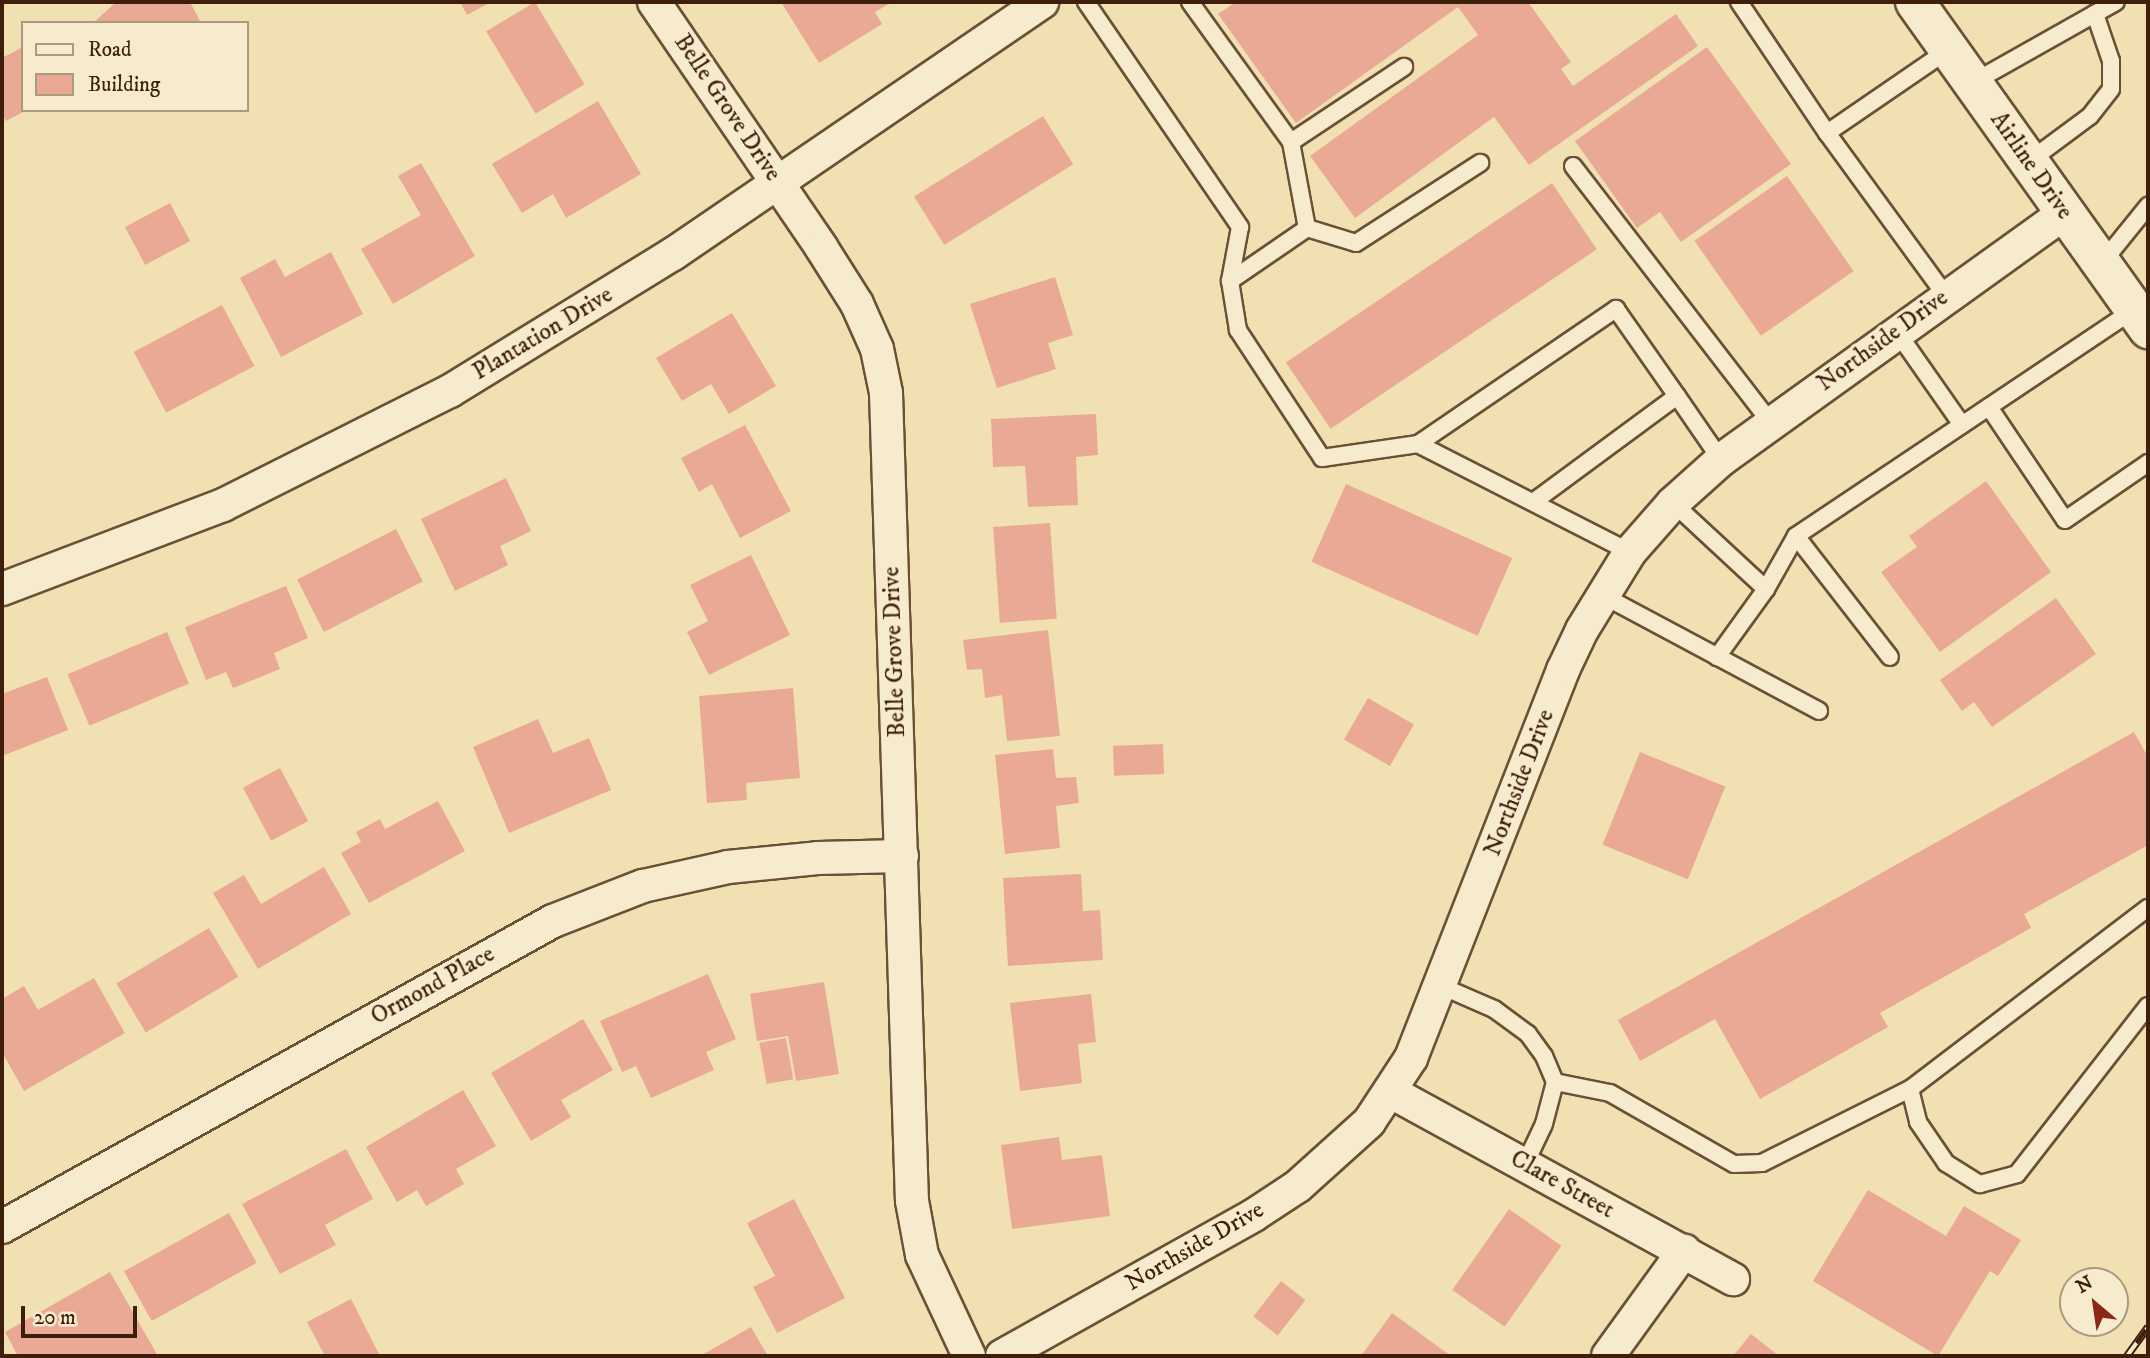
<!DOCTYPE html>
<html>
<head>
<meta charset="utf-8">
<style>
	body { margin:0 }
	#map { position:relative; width:2150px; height:1358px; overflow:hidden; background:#f1e1b2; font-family:"IM FELL DW Pica",serif }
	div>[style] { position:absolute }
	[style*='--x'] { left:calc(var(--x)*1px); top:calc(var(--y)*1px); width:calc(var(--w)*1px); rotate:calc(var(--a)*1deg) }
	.building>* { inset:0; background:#eaa994; transform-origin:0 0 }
	.roads { filter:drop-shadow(2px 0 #6b5036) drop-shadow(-2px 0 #6b5036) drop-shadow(0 2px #6b5036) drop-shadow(0 -2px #6b5036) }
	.service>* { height:16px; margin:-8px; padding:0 8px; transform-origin:8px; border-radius:8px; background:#f6eccd }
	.minor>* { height:32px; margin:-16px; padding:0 16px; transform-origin:16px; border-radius:16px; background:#f6eccd }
	.secondary>* { height:38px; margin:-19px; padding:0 19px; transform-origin:19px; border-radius:19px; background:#f6eccd }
	.rail>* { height:8px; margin-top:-4px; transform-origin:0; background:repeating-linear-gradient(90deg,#f6eccd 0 16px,#3e1f0c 0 32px); box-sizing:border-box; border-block:2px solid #3e1f0c }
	span { translate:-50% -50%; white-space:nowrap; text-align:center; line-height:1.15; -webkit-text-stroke:6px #f6eccd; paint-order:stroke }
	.street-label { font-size:24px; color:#3e1f0c }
	.frame { position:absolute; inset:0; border:4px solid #3e1f0c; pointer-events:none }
	.legend { position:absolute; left:21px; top:21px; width:228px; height:91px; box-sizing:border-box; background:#f6eccd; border:2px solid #ac9a80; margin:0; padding:9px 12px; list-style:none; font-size:21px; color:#3e1f0c }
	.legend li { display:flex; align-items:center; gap:14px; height:35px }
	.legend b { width:35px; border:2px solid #ac9a80 }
	.north { position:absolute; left:2059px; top:1267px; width:70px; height:70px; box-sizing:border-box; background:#f6eccd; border:2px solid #ac9a80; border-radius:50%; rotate:331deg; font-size:19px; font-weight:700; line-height:28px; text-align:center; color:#3e1f0c }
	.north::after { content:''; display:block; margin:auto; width:24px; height:32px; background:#8f2418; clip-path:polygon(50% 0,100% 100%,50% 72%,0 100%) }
	.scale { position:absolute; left:21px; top:1306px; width:116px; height:32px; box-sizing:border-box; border:4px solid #3e1f0c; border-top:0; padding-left:9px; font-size:21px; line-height:24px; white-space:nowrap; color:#3e1f0c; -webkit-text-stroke:5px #f6eccd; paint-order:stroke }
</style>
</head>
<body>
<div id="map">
	<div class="building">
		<div style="clip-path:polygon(116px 2px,190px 2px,201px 23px,93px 23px)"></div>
		<div style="clip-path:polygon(460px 2px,491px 2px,467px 15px)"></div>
		<div style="left:535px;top:2px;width:96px;height:57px;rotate:59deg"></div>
		<div style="clip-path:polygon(781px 2px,892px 2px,875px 12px,882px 24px,819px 63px)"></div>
		<div style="clip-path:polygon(1236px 2px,1528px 2px,1571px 62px,1561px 69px,1573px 86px,1676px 14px,1698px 46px,1529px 165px,1494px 117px,1355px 218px,1310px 156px,1478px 35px,1458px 7px,1296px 123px,1218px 14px)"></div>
		<div style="clip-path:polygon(23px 47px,23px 110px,27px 110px,6px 121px,2px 113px,2px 58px)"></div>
		<div style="clip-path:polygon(1707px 47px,1791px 164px,1681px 242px,1660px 212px,1637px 228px,1575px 141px)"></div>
		<div style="clip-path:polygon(598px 101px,641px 174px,566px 218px,553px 194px,522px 213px,492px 164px)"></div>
		<div style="left:1043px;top:116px;width:57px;height:152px;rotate:58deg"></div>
		<div style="clip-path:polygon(421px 163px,475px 256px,393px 304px,361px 249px,421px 215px,398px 176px)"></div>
		<div style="left:1787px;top:176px;width:116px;height:113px;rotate:55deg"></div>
		<div style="left:1552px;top:183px;width:80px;height:321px;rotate:56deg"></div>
		<div style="left:170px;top:203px;width:43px;height:51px;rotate:62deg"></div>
		<div style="clip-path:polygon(331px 252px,363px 314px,281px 357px,240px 278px,275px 259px,285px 277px)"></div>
		<div style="clip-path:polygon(1055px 277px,1073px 335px,1048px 343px,1056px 369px,997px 388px,970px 304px)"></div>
		<div style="left:222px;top:305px;width:69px;height:100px;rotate:62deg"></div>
		<div style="clip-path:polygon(732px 313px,776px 386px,729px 414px,711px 384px,682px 401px,656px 358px)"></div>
		<div style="clip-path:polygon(1096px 414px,1098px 455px,1076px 457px,1078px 505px,1028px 507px,1025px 466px,993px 467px,991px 419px)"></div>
		<div style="clip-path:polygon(745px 425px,791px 511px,740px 538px,712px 484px,699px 492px,681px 458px)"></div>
		<div style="clip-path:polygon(506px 478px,531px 531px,500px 546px,508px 565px,455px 591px,421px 519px)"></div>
		<div style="clip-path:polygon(1986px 481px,2051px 572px,1940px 652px,1881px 572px,1917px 547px,1909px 536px)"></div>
		<div style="left:1346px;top:484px;width:182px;height:85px;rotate:24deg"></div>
		<div style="left:1050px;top:523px;width:96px;height:57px;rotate:86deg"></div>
		<div style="left:396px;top:529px;width:59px;height:111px;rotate:63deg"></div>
		<div style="clip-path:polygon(751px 555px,790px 635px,709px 675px,687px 632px,708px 621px,690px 585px)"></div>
		<div style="clip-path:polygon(286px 586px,308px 638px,274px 653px,280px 669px,233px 688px,226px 672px,206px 680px,185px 627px)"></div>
		<div style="clip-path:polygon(2056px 598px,2096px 654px,1992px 727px,1974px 702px,1962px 711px,1940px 680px)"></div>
		<div style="clip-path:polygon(1048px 630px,1060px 736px,1007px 741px,1002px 695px,985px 698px,982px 669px,967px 670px,963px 640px)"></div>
		<div style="left:167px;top:632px;width:56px;height:108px;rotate:67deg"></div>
		<div style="clip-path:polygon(47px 677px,68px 730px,2px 756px,2px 694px)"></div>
		<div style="clip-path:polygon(793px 688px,800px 778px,746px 783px,747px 800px,707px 803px,699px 696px)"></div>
		<div style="left:1368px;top:698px;width:53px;height:48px;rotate:30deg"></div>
		<div style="clip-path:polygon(538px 719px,553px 753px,589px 738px,611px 790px,509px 833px,473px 747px)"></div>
		<div style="clip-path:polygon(2134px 732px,2148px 757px,2148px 845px,2024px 914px,2031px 928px,1880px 1013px,1888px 1027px,1760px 1099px,1715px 1019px,1640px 1061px,1618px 1020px)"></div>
		<div style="left:1163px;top:744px;width:30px;height:50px;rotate:88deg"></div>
		<div style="clip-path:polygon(1053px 749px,1056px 778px,1076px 777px,1079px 803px,1056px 806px,1060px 848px,1005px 854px,995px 755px)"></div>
		<div style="left:1640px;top:752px;width:92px;height:100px;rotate:22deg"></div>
		<div style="left:280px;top:768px;width:60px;height:42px;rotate:62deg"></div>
		<div style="clip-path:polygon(438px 801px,465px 851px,369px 903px,341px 853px,361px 842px,356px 832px,380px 819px,385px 829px)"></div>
		<div style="clip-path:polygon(324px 867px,351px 914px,258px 969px,213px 893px,244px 875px,261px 904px)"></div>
		<div style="clip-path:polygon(1081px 874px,1083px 911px,1100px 910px,1103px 960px,1008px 966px,1003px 878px)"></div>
		<div style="left:209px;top:928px;width:57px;height:108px;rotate:59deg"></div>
		<div style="clip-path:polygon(708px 974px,736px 1039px,706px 1052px,714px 1070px,651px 1098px,636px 1066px,622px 1072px,600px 1021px)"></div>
		<div style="clip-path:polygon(94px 978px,125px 1033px,24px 1091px,2px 1052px,2px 999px,24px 986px,38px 1010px)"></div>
		<div style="clip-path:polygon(824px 982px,839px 1074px,796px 1081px,788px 1036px,757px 1041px,750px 994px)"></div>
		<div style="clip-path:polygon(1091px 994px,1096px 1042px,1078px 1044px,1082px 1083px,1020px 1091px,1010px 1003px)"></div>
		<div style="clip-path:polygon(583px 1019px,613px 1070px,561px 1100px,571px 1117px,531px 1141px,491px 1073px)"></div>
		<div style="left:786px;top:1038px;width:42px;height:27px;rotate:80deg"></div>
		<div style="clip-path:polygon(463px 1090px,496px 1146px,456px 1169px,464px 1184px,426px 1206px,417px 1190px,397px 1202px,366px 1147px)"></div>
		<div style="clip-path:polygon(1059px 1137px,1062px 1160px,1102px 1155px,1110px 1216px,1012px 1229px,1001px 1145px)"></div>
		<div style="clip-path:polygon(346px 1149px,373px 1199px,325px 1225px,336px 1245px,280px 1274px,242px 1204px)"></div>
		<div style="clip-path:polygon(1868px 1190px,1946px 1236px,1964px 1206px,2021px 1240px,1998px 1276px,1990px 1271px,1938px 1356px,1813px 1281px)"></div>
		<div style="clip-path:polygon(794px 1199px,845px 1298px,777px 1333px,753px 1287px,775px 1276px,747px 1223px)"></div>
		<div style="left:1509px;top:1209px;width:64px;height:99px;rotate:35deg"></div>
		<div style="left:229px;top:1213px;width:57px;height:120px;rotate:61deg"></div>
		<div style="clip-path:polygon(110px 1272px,158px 1356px,18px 1356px,5px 1332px)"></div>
		<div style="left:1281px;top:1281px;width:31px;height:45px;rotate:38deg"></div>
		<div style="clip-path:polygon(351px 1299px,380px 1356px,325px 1356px,307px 1322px)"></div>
		<div style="clip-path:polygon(1392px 1313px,1451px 1356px,1361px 1356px)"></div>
		<div style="clip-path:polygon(751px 1327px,768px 1356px,700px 1356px)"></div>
		<div style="clip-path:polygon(1751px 1334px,1779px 1356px,1733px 1356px)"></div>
	</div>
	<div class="roads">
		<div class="service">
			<div style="--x:1086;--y:2;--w:273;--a:55.6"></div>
			<div style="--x:1240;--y:227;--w:55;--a:100.5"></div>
			<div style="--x:1230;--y:281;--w:50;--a:80.7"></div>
			<div style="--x:1238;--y:330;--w:153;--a:56.7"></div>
			<div style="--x:1322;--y:458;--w:97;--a:-8.3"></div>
			<div style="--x:1418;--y:444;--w:238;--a:27"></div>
			<div style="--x:1190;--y:2;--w:173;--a:54.2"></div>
			<div style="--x:1291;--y:142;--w:136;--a:-33.6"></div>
			<div style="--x:1739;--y:2;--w:158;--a:56.1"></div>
			<div style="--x:1972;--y:83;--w:165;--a:-29.4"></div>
			<div style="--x:1291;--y:142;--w:87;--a:79.5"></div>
			<div style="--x:2028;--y:162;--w:77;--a:-36.6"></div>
			<div style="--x:2090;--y:116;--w:34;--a:-52"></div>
			<div style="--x:2111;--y:89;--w:28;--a:-90"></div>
			<div style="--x:2111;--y:61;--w:50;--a:-108.8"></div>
			<div style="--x:1573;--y:166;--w:323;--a:52.4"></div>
			<div style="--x:1307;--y:228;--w:51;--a:17"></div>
			<div style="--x:1356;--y:243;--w:148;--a:-32.8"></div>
			<div style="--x:2101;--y:264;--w:75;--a:-51"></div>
			<div style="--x:1230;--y:281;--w:93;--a:-34.5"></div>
			<div style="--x:1946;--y:296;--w:202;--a:-126.1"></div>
			<div style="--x:1827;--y:133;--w:147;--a:-34.4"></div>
			<div style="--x:1897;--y:332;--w:113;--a:55"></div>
			<div style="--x:1677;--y:396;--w:78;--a:55.5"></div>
			<div style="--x:1989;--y:407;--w:136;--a:56.1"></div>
			<div style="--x:2065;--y:520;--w:101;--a:-34.5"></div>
			<div style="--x:1418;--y:444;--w:240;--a:-34.3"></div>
			<div style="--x:1616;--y:309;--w:106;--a:55"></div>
			<div style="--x:1677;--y:396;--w:179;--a:143.6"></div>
			<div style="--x:1673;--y:503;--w:127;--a:42.8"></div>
			<div style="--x:1766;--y:589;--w:84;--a:125.8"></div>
			<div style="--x:1796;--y:536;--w:153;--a:52.2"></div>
			<div style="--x:1766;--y:589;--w:61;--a:-60.5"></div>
			<div style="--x:1796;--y:536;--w:407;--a:-33.8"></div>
			<div style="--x:1602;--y:595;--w:246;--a:28.1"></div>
			<div style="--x:1441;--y:986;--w:58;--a:23.5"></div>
			<div style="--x:1494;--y:1009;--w:42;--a:36.3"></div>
			<div style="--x:1528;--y:1034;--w:27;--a:54"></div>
			<div style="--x:1544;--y:1056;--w:28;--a:67"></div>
			<div style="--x:1555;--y:1082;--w:43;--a:104.7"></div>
			<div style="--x:1544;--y:1124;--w:44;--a:115.4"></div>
			<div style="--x:1555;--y:1082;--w:56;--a:11.3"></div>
			<div style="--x:1610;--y:1093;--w:143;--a:29.8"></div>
			<div style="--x:1734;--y:1164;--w:28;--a:-2"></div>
			<div style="--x:1762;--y:1163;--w:165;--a:-26.6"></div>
			<div style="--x:1910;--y:1089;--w:299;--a:-37.3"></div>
			<div style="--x:1910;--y:1089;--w:34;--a:76"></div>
			<div style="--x:1918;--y:1122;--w:50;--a:55.7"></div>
			<div style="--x:1946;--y:1163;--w:40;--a:32"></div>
			<div style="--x:1980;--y:1184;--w:38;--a:-15"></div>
			<div style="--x:2017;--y:1174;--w:213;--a:-52.1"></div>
		</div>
		<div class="minor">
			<div style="--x:654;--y:2;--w:297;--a:55.7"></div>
			<div style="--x:821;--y:247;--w:67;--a:57.7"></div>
			<div style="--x:857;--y:304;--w:49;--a:66"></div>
			<div style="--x:877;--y:349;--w:45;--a:78.4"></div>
			<div style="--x:886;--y:393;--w:808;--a:88.16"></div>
			<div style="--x:912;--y:1201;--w:55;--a:79.5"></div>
			<div style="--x:922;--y:1255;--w:111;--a:65"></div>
			<div style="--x:2;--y:589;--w:236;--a:-20.8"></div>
			<div style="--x:223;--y:505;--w:254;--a:-26.7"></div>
			<div style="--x:450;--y:391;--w:262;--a:-31.6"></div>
			<div style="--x:673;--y:254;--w:447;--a:-34.3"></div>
			<div style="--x:1391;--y:1092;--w:390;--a:28.7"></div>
			<div style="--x:2;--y:1227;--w:630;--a:-29.05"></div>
			<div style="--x:553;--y:921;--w:97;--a:-21.3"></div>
			<div style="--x:643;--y:886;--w:87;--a:-12.6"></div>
			<div style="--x:728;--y:867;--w:90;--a:-5.7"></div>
			<div style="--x:818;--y:858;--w:84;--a:-1.4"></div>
			<div style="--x:1002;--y:1356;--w:289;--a:-29.2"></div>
			<div style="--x:1254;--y:1215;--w:53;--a:-33.4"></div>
			<div style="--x:1298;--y:1186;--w:96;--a:-42"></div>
			<div style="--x:1369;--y:1122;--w:77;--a:-56.7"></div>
			<div style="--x:1411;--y:1058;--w:417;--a:-68.6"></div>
			<div style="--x:1563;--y:670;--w:44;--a:-64.6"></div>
			<div style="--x:1582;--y:630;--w:92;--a:-58.4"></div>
			<div style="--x:1630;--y:552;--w:65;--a:-48.7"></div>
			<div style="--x:1673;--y:503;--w:64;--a:-41.9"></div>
			<div style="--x:1721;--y:460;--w:423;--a:-35.7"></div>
			<div style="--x:1608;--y:1356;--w:130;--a:-54.1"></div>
		</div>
		<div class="secondary">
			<div style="--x:1915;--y:2;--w:402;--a:54.5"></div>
		</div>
	</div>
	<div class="rail">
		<div style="--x:2127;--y:1356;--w:36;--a:-54"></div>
	</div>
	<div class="street-label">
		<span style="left:727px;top:108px;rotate:56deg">Belle Grove Drive</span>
		<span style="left:2031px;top:166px;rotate:55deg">Airline Drive</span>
		<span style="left:543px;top:334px;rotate:-31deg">Plantation Drive</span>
		<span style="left:1883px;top:341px;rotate:-36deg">Northside Drive</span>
		<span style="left:895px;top:652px;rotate:-92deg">Belle Grove Drive</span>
		<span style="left:1520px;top:783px;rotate:-69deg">Northside Drive</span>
		<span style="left:433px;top:986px;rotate:-29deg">Ormond Place</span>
		<span style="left:1562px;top:1185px;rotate:29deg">Clare Street</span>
		<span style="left:1195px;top:1247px;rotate:-30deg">Northside Drive</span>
	</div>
	<div class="frame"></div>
	<ul class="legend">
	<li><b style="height:9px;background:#f6eccd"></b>Road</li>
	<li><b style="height:19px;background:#eaa994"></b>Building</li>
	</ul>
	<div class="north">N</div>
	<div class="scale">20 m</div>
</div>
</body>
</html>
